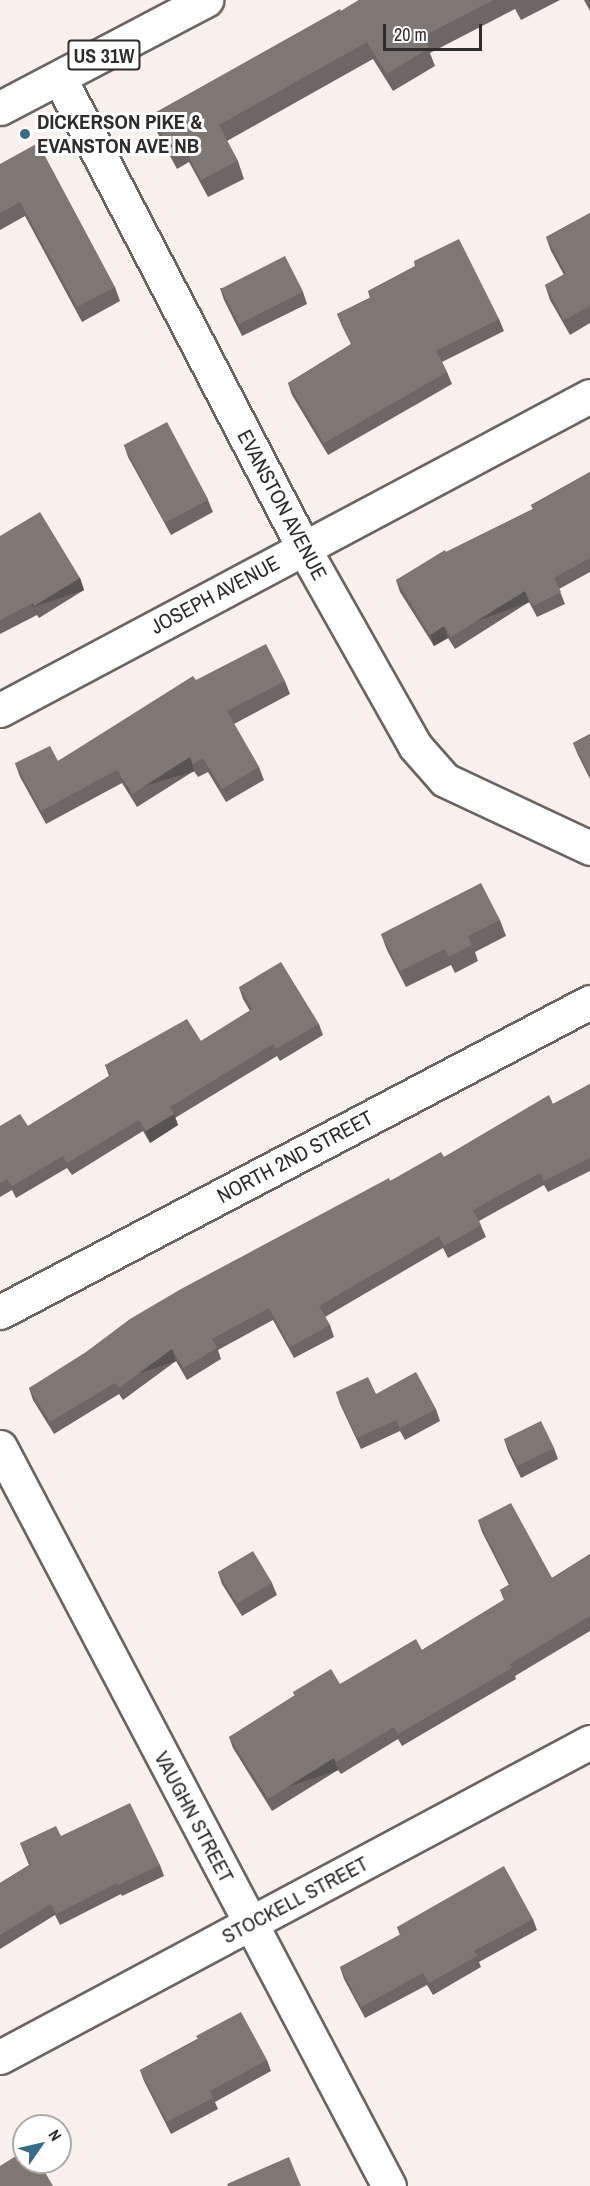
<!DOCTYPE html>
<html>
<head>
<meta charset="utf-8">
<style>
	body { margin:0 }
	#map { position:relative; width:590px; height:2186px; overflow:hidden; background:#f8f0ec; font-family:"Archivo Narrow",sans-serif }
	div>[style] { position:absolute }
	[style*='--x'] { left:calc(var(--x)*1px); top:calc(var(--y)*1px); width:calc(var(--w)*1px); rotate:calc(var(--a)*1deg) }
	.roads { filter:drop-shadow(2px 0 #6b6562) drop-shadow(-2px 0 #6b6562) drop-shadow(0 2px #6b6562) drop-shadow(0 -2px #6b6562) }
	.minor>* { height:33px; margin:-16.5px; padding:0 16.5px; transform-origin:16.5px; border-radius:16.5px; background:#fff }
	.major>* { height:33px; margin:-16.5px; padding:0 16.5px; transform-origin:16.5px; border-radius:16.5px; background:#fff }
	.wall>* { inset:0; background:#6c6764 }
	.shaded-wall>* { inset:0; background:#585451; transform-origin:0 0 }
	.building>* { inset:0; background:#7e7874; transform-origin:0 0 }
	.dots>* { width:16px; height:16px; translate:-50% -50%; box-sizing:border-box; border:3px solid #fff; border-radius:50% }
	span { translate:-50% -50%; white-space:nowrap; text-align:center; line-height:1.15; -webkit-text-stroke:6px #fff; paint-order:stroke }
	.shield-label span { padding:2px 4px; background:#fff; border:2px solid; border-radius:4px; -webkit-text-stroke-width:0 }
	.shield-label { font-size:20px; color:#2f2d2b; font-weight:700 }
	.poi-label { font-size:21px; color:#2f2d2b; font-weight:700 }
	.left { translate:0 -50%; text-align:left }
	.street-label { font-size:21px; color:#2f2d2b }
	.north { position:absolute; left:12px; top:2114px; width:60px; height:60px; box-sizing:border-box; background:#fff; border:2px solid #acabaa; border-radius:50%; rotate:56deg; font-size:16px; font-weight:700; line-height:24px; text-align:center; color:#2f2d2b }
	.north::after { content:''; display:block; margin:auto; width:21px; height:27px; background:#376c88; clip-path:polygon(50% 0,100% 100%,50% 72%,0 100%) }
	.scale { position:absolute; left:383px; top:24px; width:99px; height:27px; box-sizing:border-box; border:3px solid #2f2d2b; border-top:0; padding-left:8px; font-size:18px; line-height:21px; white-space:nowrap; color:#2f2d2b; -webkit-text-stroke:4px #fff; paint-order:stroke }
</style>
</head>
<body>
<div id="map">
	<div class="roads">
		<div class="minor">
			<div style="--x:60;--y:79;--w:527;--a:62.56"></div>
			<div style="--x:303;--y:547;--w:228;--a:60.6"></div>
			<div style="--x:415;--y:746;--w:45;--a:48.6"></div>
			<div style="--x:445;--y:780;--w:160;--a:25.1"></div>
			<div style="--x:0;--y:710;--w:668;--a:-28.02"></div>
			<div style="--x:0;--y:1312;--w:666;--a:-27.72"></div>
			<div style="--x:0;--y:1447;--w:835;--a:62.24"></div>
			<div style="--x:0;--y:2057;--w:669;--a:-28.1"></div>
		</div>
		<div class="major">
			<div style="--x:0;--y:108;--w:233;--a:-27.7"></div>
		</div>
	</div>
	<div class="wall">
		<div style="clip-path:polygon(359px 0,560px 0,521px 20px,515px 9px,430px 53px,435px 66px,393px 91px,373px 59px,227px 141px,238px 161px,244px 179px,208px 197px,189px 162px,177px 169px,157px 132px,151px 115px,341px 11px)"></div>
		<div style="clip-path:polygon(584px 0,590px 0,590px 11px)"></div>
		<div style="clip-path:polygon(0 164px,115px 287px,120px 301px,82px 322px,25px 216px,0 230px)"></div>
		<div style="clip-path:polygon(590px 213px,590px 323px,570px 335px,550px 300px,545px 285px,564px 275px,551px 251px,546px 237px)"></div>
		<div style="clip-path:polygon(414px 261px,499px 319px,504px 331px,442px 362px,447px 372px,452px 384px,328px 455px,292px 395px,288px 383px,351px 344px,342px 326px,337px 314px,370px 298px,368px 291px,415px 266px)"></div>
		<div style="clip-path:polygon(220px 288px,303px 292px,307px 304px,242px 336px,224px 300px)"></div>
		<div style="clip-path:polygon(124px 445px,208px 500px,213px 512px,171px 535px,128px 457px)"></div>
		<div style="clip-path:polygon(590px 472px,590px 572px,559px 589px,565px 604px,537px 617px,529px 602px,455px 649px,448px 638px,434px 646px,400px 592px,396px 580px,446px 552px,533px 509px,531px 505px)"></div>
		<div style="clip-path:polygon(0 536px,80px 578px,84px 590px,39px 618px,37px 615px,0 634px)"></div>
		<div style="clip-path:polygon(196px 680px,285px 681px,290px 694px,234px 724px,259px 767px,264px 780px,226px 802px,208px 772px,198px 777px,194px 771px,137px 807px,122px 783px,46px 824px,20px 777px,15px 763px,58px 761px)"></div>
		<div style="clip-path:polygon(590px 734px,590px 779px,578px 755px,573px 743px)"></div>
		<div style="clip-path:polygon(500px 920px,506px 936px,475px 952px,478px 961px,455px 973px,451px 965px,406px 987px,387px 950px,381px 934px)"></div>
		<div style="clip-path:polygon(239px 987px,319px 1024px,323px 1035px,280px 1061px,277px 1056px,175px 1118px,178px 1125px,150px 1143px,143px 1131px,72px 1175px,67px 1168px,16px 1198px,12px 1190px,0 1197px,0 1126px,28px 1126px,109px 1076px,105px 1065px,201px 1041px,250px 1011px,243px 999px)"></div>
		<div style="clip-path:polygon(590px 1084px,590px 1171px,548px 1192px,544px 1185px,479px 1221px,486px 1237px,448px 1258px,443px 1248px,325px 1317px,330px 1325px,334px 1337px,294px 1358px,273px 1320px,218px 1350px,221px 1359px,187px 1380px,176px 1361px,123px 1400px,119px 1394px,54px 1434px,33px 1400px,29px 1388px,390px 1181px,444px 1157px,553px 1104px)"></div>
		<div style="clip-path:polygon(336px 1392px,376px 1394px,436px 1409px,440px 1421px,405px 1440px,400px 1431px,361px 1449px,340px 1404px)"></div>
		<div style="clip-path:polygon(504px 1439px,554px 1448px,558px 1459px,521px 1478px,508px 1451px)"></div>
		<div style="clip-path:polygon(478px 1520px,552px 1578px,590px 1554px,590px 1631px,515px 1676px,516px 1679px,402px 1746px,398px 1739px,341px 1774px,338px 1770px,272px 1811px,233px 1748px,229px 1737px,295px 1696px,293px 1692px,340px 1684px,422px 1650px,504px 1600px,500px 1590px,509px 1585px,482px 1532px)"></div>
		<div style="clip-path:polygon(218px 1572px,272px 1583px,277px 1595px,242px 1616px,222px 1584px)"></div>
		<div style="clip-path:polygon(61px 1836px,160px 1865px,164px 1876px,122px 1896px,121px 1894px,60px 1925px,55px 1915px,0 1949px,0 1883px,29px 1865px,20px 1843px)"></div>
		<div style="clip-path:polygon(533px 1919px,537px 1930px,479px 1962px,481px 1967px,433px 1995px,427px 1985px,365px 2018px,344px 1979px,340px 1967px,400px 1935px,397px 1927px)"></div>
		<div style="clip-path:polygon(197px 2039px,267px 2060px,271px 2071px,215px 2102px,218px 2109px,171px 2134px,144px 2081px,140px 2070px)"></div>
	</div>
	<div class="shaded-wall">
		<div style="left:80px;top:578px;width:13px;height:54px;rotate:72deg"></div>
		<div style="left:525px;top:591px;width:12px;height:87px;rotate:70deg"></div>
		<div style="clip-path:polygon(444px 626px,448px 638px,434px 646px,430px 635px)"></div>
		<div style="left:190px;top:757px;width:15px;height:69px;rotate:74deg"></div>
		<div style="clip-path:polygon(174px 1114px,178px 1125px,150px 1143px,146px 1131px)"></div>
		<div style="left:172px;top:1349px;width:13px;height:66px;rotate:72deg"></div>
		<div style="left:334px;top:1758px;width:13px;height:78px;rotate:72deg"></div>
	</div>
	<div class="building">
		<div style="clip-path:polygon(359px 0,493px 0,422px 37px,429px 48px,387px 74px,367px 42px,219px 125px,238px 161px,201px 180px,183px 145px,171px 152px,151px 115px,340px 9px,341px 11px)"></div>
		<div style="clip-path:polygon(38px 143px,115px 287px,77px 307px,20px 202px,0 213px,0 164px)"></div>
		<div style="clip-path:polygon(590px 213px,590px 306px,564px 320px,545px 285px,566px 273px,546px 237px)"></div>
		<div style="clip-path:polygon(459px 239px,499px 319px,436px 351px,447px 372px,324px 443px,288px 383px,352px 344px,337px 314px,371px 297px,368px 291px,416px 266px,414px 261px)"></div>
		<div style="left:285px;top:256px;width:40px;height:72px;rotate:63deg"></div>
		<div style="left:167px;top:422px;width:88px;height:49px;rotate:62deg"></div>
		<div style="clip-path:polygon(590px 472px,590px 558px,554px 578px,561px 592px,533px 606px,525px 591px,451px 637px,444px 626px,430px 635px,396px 580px,445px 550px,446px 552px,533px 509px,531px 505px)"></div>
		<div style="clip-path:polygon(40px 512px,80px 578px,34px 606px,33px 603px,0 620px,0 536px)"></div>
		<div style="clip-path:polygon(266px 644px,285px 681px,227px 711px,259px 767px,222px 789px,203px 758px,193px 764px,190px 757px,132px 794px,117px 770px,41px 811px,15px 763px,50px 746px,58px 761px,193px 676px,196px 680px)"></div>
		<div style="clip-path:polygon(590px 734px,590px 775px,573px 743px)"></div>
		<div style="clip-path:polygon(481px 883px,500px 920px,468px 936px,472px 945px,449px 957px,445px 949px,400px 971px,381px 934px)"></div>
		<div style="clip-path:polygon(281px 962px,319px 1024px,276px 1049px,273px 1044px,170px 1107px,174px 1114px,146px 1131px,139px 1120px,67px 1163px,63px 1156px,12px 1186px,7px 1179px,0 1183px,0 1126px,20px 1114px,28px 1126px,111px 1075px,105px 1065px,187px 1019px,201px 1041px,252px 1009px,239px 987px)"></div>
		<div style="clip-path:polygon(590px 1084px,590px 1158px,544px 1181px,540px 1173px,473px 1210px,481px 1225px,444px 1246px,439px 1236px,319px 1306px,330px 1325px,290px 1347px,269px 1308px,212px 1339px,217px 1348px,183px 1368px,172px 1349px,119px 1388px,115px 1383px,50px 1422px,29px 1388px,86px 1352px,130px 1319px,181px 1289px,389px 1178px,390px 1181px,441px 1152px,444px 1157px,549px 1095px,553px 1104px)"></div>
		<div style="clip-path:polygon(416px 1372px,436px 1409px,400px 1428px,396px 1420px,357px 1438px,336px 1392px,368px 1377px,376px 1394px)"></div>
		<div style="left:541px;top:1421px;width:30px;height:41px;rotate:64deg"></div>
		<div style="clip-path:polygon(511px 1503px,552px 1578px,590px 1554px,590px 1616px,510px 1664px,512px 1668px,398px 1734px,394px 1727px,336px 1762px,334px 1758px,268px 1799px,229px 1737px,295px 1695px,293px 1692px,331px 1669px,340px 1684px,416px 1639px,422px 1650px,505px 1599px,500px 1590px,510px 1584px,478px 1520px)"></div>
		<div style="left:253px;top:1551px;width:37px;height:41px;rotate:59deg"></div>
		<div style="clip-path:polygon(130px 1803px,160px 1865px,118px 1885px,117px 1883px,56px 1914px,51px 1904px,0 1935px,0 1883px,31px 1864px,20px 1843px,56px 1826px,61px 1836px)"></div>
		<div style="clip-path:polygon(504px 1866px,533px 1919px,474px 1951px,477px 1956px,429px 1983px,423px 1973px,361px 2007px,340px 1967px,401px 1934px,397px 1927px)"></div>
		<div style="clip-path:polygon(241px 2012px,267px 2060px,210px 2091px,213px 2098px,167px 2122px,140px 2070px,198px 2039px,196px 2036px)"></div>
		<div style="clip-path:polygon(24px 2151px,24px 2162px,39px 2162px,53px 2186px,0 2186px,0 2166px)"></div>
		<div style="clip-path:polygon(289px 2157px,301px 2186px,228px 2186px,227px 2184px)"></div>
	</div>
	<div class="dots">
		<div style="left:25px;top:134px;background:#376c88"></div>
	</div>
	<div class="shield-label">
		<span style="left:104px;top:55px">US 31W</span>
	</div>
	<div class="poi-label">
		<span class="left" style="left:37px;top:134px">DICKERSON PIKE &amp;<br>EVANSTON AVE NB</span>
	</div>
	<div class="street-label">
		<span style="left:282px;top:505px;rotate:62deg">EVANSTON AVENUE</span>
		<span style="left:215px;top:595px;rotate:-28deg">JOSEPH AVENUE</span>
		<span style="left:295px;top:1157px;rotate:-28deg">NORTH 2ND STREET</span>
		<span style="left:194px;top:1817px;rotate:62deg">VAUGHN STREET</span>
		<span style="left:295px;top:1900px;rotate:-28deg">STOCKELL STREET</span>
	</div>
	<div class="north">N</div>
	<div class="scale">20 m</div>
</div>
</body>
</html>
